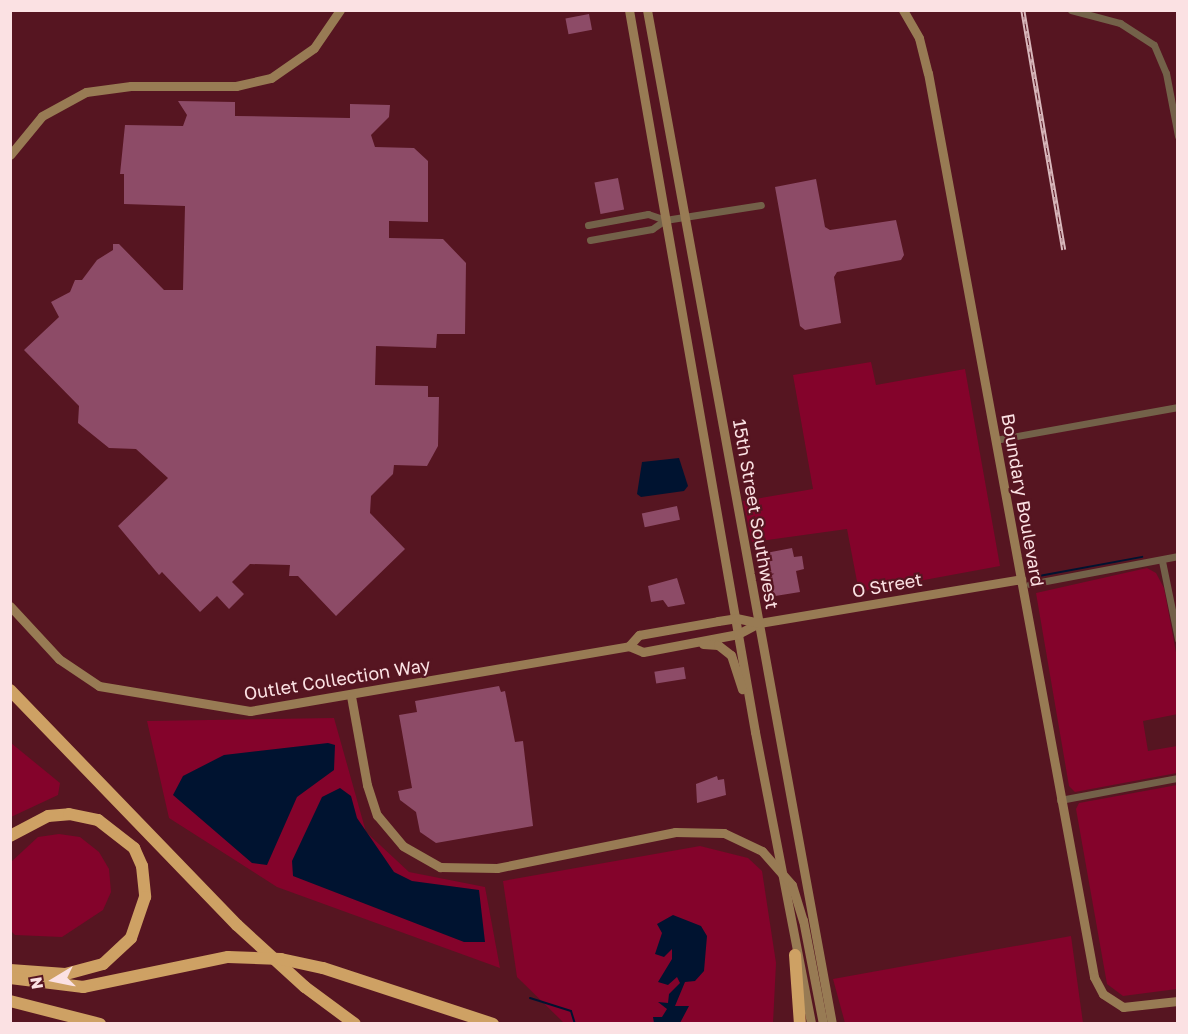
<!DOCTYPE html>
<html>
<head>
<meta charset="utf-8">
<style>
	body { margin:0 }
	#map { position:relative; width:1188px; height:1034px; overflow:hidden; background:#561521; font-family:"Golos Text",sans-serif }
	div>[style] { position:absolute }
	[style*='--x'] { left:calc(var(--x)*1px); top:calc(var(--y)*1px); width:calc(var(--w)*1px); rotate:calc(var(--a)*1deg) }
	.green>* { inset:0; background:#84032b }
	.water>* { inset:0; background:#001330 }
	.stream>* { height:2px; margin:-1px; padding:0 1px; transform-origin:1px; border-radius:1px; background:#001330 }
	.building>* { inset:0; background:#8d4b67; transform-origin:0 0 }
	.street>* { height:7px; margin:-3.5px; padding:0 3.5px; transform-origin:3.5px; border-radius:3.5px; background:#736149 }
	.secondary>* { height:9px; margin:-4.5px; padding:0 4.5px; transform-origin:4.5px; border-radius:4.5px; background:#987b54 }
	.highway>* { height:12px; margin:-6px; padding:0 6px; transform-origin:6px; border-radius:6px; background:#cea164 }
	.rail>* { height:4.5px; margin-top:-2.25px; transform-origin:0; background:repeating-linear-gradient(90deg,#561521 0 7px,#d9b8bc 0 14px); box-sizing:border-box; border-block:2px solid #d9b8bc }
	.secondary-bridge>* { height:9px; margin:-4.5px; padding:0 4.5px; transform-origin:4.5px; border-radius:4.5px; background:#987b54 }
	.highway-bridge>* { height:12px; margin:-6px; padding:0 6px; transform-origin:6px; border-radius:6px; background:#cea164 }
	span { translate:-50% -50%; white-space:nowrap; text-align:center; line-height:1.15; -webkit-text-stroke:4.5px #561521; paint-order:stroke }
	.street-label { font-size:18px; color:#fbe1e3 }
	.frame { position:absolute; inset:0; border:12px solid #fbe1e3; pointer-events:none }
	.north { position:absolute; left:24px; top:950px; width:60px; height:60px; -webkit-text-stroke:4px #561521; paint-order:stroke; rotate:260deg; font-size:16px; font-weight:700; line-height:24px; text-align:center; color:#fbe1e3 }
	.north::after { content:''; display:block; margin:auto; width:21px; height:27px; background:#fbe1e3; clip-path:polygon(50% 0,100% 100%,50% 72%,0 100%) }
</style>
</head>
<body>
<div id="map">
	<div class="green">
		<div style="clip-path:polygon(871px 362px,876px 385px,965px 369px,1000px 566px,859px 592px,847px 529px,752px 542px,743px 501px,813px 489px,793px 375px)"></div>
		<div style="clip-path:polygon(1147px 568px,1156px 573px,1164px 588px,1177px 658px,1178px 714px,1143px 721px,1148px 751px,1177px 746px,1177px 773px,1075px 792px,1069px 786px,1036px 593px)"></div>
		<div style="clip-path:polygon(334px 718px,366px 832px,409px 872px,485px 887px,500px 968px,277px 887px,169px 818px,147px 721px)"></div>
		<div style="clip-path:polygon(11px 743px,60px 783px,58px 795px,11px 817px)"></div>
		<div style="clip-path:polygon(1177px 785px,1177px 989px,1123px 996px,1107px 984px,1076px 809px,1079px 803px)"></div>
		<div style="clip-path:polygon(59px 834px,80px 837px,99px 852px,109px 869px,111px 892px,103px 910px,62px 937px,15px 935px,11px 931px,11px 862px,38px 837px)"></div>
		<div style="clip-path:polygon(700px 846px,748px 858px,762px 871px,776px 963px,773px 1023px,564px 1023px,517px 977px,503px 881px)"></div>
		<div style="clip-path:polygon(1071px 936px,1083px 1023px,845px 1023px,833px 979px)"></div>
	</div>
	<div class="water">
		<div style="clip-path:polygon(679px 458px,688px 486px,684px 491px,641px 497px,637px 494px,642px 462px)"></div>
		<div style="clip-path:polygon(328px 743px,335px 745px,334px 770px,297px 797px,267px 865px,252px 863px,173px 795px,183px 776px,224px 755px)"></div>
		<div style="clip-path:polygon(340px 788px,351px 796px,357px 818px,394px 872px,412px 881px,479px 890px,485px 942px,464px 942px,293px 876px,292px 861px,322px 797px)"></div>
		<div style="clip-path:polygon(673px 915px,701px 926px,707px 936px,704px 971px,695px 981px,685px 982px,675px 1006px,689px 1006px,680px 1023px,654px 1023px,653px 1017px,662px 1017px,667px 1009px,658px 1002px,668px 1003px,669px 994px,680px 983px,677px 977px,668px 985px,658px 982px,672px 959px,672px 949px,664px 957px,655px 954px,662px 933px,657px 924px)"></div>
	</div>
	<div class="stream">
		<div style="--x:1039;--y:576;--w:105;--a:-10.5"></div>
		<div style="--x:530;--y:998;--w:43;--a:17.6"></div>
		<div style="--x:571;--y:1011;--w:14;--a:73"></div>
	</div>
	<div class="building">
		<div style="left:589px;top:14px;width:16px;height:24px;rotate:79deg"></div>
		<div style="clip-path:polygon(178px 101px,235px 102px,235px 116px,350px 118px,350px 104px,390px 105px,389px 117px,371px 135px,375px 147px,414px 148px,428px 161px,428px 222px,389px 221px,389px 238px,443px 239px,466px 263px,465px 334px,437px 334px,436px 348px,376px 346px,375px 385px,428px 386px,428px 397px,439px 397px,438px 446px,427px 466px,394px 465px,393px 474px,371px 496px,370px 513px,405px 549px,336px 616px,298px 576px,289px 576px,290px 565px,250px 564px,232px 582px,244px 594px,229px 609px,217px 596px,200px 612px,162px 572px,159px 575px,118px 526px,168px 478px,136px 449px,109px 448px,78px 423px,79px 406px,24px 350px,59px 317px,51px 302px,70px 292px,75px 280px,82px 280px,97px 260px,113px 250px,113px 244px,119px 244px,164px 290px,183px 290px,185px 206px,124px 204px,124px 174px,120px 174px,125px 125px,183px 126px,187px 115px)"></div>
		<div style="left:618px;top:178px;width:32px;height:24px;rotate:79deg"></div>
		<div style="clip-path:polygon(816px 179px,825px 227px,830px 230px,896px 220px,904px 255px,901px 260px,837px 272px,834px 277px,841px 323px,805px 330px,800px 326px,775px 187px)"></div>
		<div style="left:677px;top:506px;width:14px;height:36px;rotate:78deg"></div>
		<div style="clip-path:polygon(792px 548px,794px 557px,802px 556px,804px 569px,796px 571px,800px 592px,769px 597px,761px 554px)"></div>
		<div style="clip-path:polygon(677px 578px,685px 604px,668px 607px,663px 600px,651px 602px,648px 586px)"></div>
		<div style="left:684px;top:667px;width:12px;height:30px;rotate:81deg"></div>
		<div style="clip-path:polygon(499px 686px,501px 692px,505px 691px,515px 742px,523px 741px,533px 826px,436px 843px,420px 832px,416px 812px,400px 800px,398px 791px,412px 788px,399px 715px,417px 712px,415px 701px)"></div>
		<div style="clip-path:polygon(717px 776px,718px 780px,724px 779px,726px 795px,697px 803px,696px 784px)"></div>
	</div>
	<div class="street">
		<div style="--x:1071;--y:10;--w:51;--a:14.9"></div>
		<div style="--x:1120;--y:23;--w:40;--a:32.9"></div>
		<div style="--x:1154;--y:45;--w:30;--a:67"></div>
		<div style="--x:1166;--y:73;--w:64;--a:79.2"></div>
		<div style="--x:588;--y:225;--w:61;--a:-10.4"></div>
		<div style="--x:648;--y:214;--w:18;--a:19"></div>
		<div style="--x:590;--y:240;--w:63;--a:-10.1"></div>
		<div style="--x:652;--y:229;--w:16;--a:-35"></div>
		<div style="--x:665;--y:220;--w:97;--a:-8.9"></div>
		<div style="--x:995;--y:440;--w:186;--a:-10.2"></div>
		<div style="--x:1162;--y:561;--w:80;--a:78.4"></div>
		<div style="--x:1030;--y:584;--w:151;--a:-10.7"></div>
		<div style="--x:1060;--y:800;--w:120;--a:-10.6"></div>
	</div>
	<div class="secondary">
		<div style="--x:629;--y:10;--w:733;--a:80.1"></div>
		<div style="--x:755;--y:732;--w:297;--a:79.1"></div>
		<div style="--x:647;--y:10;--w:1031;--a:79.66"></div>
		<div style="--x:903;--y:10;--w:32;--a:60"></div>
		<div style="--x:919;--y:38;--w:36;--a:76"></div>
		<div style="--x:928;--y:73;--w:919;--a:79.59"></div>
		<div style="--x:1094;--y:977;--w:19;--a:62"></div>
		<div style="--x:1103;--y:994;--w:24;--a:33"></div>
		<div style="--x:1123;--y:1007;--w:55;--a:-6.2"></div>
		<div style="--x:10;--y:155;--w:50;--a:-50.6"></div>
		<div style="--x:42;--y:116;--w:50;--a:-28.6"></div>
		<div style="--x:86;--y:92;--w:45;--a:-7.6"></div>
		<div style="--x:131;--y:86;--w:105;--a:0"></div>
		<div style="--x:236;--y:86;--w:36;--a:-13"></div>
		<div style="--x:271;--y:78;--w:52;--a:-34.9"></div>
		<div style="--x:314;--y:48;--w:46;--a:-55.6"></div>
		<div style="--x:10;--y:606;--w:72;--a:47.2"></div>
		<div style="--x:59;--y:659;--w:48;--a:34"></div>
		<div style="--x:99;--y:686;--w:153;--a:9.4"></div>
		<div style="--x:250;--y:711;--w:385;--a:-9.7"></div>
		<div style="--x:629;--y:646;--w:15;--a:23"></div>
		<div style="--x:643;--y:652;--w:97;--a:-10.7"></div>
		<div style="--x:738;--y:634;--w:24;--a:-28"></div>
		<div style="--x:759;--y:623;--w:266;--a:-9.5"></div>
		<div style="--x:703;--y:644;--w:15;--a:4"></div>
		<div style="--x:718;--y:645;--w:16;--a:38"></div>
		<div style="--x:731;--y:655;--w:36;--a:72"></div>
		<div style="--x:629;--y:646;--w:15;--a:-48"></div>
		<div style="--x:639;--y:635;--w:80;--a:-10"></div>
		<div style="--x:718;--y:621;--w:18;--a:-9"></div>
		<div style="--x:736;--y:618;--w:24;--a:12"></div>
		<div style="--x:351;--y:696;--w:90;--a:79.8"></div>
		<div style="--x:367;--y:785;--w:32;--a:72"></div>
		<div style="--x:377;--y:815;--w:40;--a:50"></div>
		<div style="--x:403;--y:846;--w:43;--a:29.6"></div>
		<div style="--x:440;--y:867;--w:57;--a:1"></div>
		<div style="--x:497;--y:868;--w:182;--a:-11.4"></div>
		<div style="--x:803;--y:920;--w:106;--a:79.1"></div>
	</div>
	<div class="highway">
		<div style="--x:10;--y:690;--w:327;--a:46"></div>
		<div style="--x:237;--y:925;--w:92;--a:42.4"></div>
		<div style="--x:305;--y:987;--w:62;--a:36.5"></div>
		<div style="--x:10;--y:836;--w:43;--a:-27.8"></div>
		<div style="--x:48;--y:816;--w:21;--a:-5"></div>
		<div style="--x:69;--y:814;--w:30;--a:12"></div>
		<div style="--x:98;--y:820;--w:46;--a:37.9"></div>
		<div style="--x:134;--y:848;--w:20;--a:66"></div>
		<div style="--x:142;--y:866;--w:31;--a:84"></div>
		<div style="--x:145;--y:897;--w:43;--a:108.9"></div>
		<div style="--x:131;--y:938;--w:38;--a:137"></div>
		<div style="--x:103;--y:964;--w:39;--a:165"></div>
		<div style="--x:65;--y:974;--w:55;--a:-175.8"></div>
		<div style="--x:795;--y:955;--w:69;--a:85.9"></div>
		<div style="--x:323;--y:968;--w:179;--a:18.2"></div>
		<div style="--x:10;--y:978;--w:74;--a:7"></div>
		<div style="--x:83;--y:987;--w:148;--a:-11.7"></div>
		<div style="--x:10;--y:1001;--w:93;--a:14.3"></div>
	</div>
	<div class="rail">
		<div style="--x:1023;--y:10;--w:243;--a:80.3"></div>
	</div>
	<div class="secondary-bridge">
		<div style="--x:675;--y:832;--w:49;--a:1.2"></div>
		<div style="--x:724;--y:833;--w:42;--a:25.3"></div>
		<div style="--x:762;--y:851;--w:45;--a:48.6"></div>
		<div style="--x:792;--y:885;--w:37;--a:73"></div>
	</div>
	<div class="highway-bridge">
		<div style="--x:228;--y:957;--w:53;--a:2.2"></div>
		<div style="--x:281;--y:959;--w:43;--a:12.1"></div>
	</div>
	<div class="street-label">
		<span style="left:1023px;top:500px;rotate:80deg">Boundary Boulevard</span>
		<span style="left:756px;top:514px;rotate:80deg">15th Street Southwest</span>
		<span style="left:887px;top:585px;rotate:-10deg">O Street</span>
		<span style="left:337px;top:679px;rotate:-9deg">Outlet Collection Way</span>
	</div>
	<div class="frame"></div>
	<div class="north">N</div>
</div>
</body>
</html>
